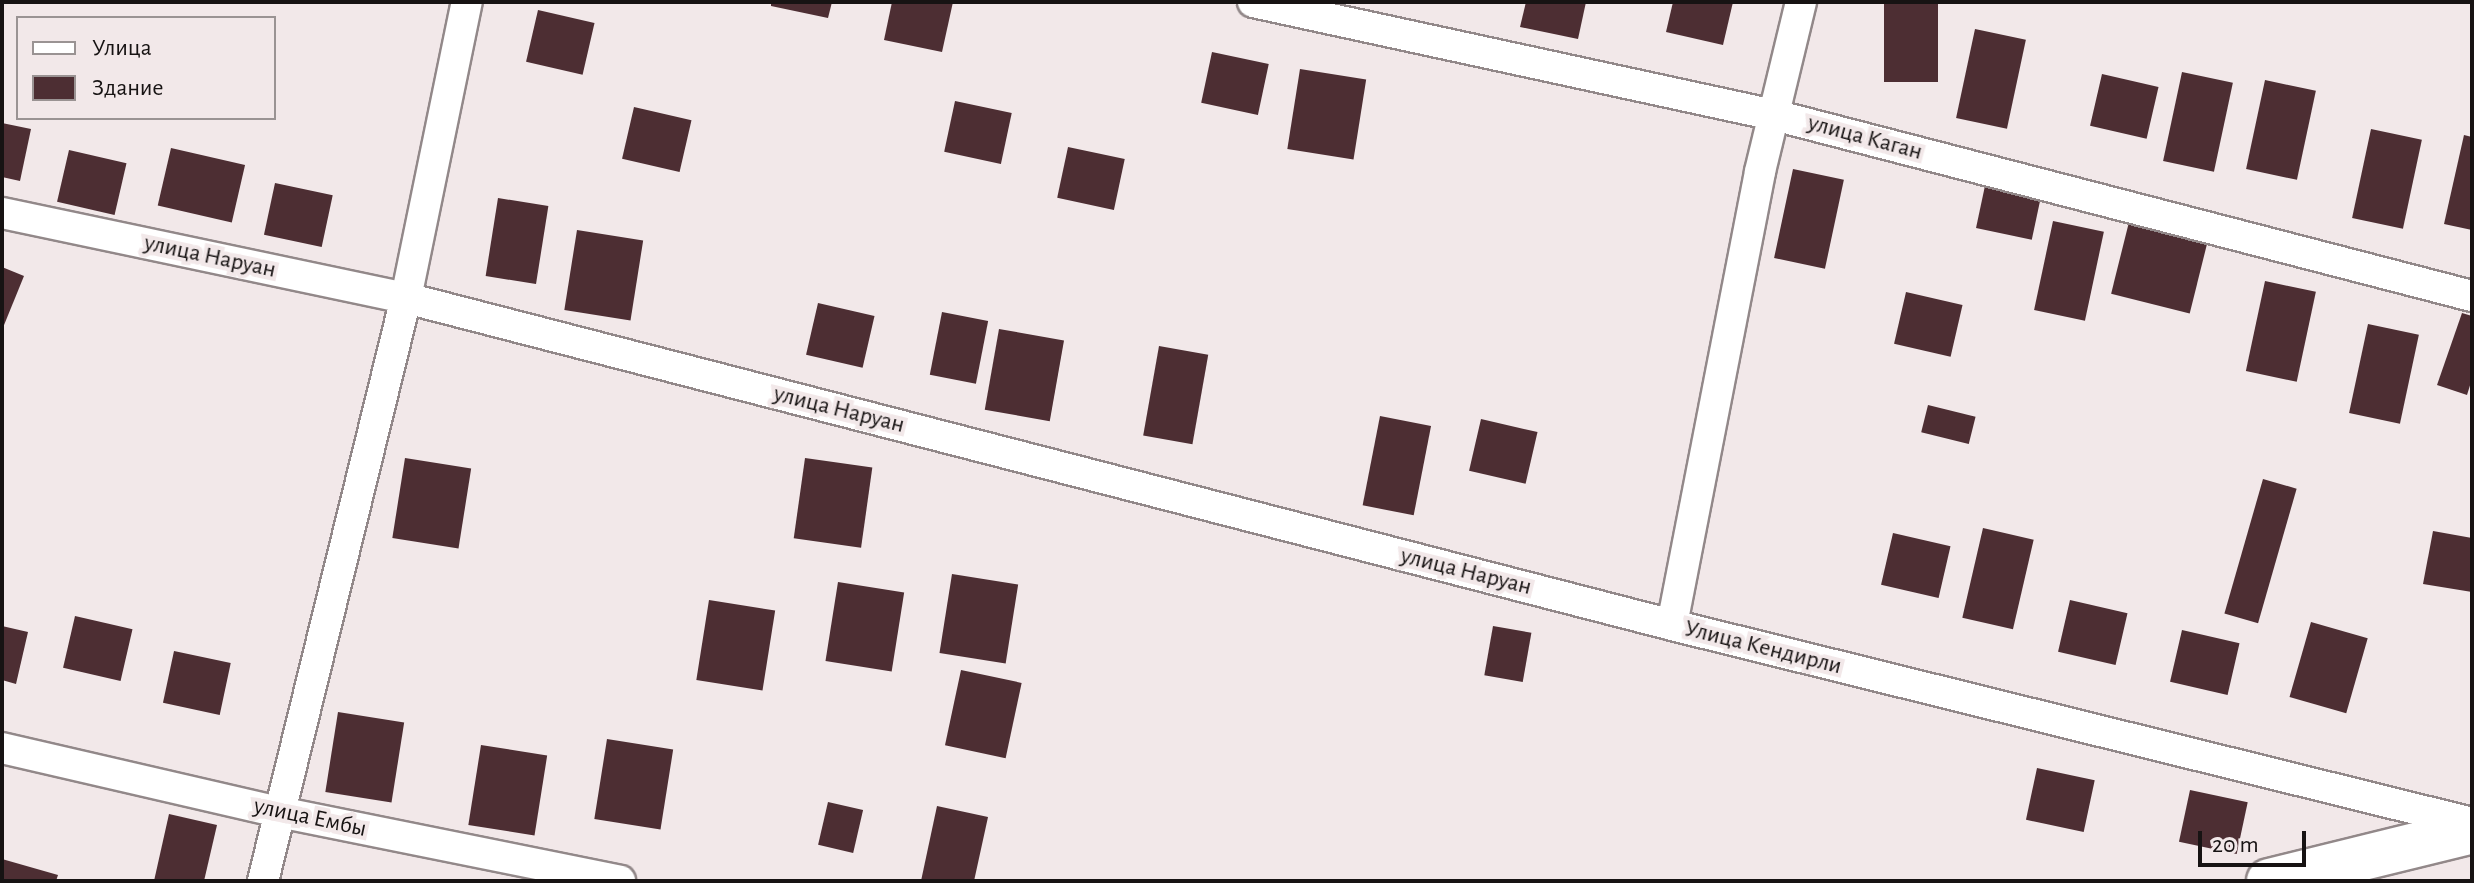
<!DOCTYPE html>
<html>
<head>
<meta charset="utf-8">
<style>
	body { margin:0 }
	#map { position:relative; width:2474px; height:883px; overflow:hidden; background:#f2e8e9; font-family:"Alegreya Sans",sans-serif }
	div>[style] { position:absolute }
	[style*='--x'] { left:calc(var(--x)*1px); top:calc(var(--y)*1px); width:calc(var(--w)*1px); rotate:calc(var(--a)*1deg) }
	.building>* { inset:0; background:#4d2e33; transform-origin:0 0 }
	.roads { filter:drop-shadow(2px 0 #928889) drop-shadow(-2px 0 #928889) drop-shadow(0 2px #928889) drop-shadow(0 -2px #928889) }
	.minor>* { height:30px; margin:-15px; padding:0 15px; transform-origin:15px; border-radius:15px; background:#fff }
	.primary>* { height:44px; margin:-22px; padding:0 22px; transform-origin:22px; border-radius:22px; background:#fff }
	span { translate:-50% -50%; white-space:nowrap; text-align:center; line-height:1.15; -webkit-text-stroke:8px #f2e8e9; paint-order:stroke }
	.street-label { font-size:24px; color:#171313 }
	.frame { position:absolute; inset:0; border:4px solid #171313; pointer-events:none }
	.legend { position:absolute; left:16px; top:16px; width:260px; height:104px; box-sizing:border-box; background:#f2e8e9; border:2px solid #9a9393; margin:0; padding:10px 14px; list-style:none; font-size:24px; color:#171313 }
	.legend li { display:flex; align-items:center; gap:16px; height:40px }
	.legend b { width:40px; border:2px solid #9a9393 }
	.scale { position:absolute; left:2198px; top:831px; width:108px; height:36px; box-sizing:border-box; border:4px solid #171313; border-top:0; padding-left:10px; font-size:24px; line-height:28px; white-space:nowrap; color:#171313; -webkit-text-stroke:6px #f2e8e9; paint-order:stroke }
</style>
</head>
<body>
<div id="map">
	<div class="building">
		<div style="clip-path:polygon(771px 2px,832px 2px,828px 18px,771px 6px)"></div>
		<div style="clip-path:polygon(892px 2px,953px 2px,942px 52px,884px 40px)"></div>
		<div style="clip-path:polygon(1526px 2px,1586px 2px,1578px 39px,1520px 27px)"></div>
		<div style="clip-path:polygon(1673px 2px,1733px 2px,1723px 45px,1666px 32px)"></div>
		<div style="left:1884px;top:2px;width:54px;height:80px"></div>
		<div style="left:538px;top:10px;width:58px;height:53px;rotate:13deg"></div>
		<div style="left:1975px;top:29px;width:52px;height:91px;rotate:12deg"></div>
		<div style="left:1212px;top:52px;width:58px;height:52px;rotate:12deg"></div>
		<div style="left:1300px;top:69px;width:67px;height:81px;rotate:9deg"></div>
		<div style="left:2182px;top:72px;width:52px;height:91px;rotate:12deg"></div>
		<div style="left:2102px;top:74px;width:58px;height:53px;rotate:13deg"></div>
		<div style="left:2265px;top:80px;width:52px;height:91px;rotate:12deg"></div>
		<div style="left:955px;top:101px;width:58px;height:52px;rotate:12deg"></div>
		<div style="left:634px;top:107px;width:59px;height:53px;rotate:13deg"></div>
		<div style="clip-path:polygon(2px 123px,31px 129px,20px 181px,2px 177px)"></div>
		<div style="left:2371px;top:129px;width:52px;height:91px;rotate:12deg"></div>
		<div style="clip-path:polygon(2464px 135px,2472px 137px,2472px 230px,2444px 224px)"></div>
		<div style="left:1068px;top:147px;width:58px;height:52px;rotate:12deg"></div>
		<div style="left:171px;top:148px;width:76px;height:59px;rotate:13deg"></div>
		<div style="left:69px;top:150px;width:59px;height:53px;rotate:13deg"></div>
		<div style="left:1793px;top:169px;width:52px;height:91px;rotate:12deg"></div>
		<div style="left:1986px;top:181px;width:57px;height:48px;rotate:12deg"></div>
		<div style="left:275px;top:183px;width:59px;height:53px;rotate:12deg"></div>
		<div style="left:498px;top:198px;width:51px;height:79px;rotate:9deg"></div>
		<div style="left:2053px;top:221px;width:52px;height:91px;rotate:12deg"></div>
		<div style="left:2129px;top:222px;width:81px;height:74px;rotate:14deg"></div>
		<div style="left:577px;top:230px;width:67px;height:81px;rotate:9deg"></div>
		<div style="clip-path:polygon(2px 267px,24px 276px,2px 330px)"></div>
		<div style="left:2265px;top:281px;width:52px;height:92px;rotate:12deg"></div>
		<div style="left:1906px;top:292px;width:58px;height:53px;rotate:13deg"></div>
		<div style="left:818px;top:303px;width:58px;height:53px;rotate:13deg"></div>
		<div style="left:942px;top:312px;width:47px;height:64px;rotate:11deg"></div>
		<div style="clip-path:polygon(2462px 313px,2472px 316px,2472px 379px,2467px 395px,2437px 385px)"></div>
		<div style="left:2368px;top:324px;width:52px;height:91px;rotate:12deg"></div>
		<div style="left:999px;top:329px;width:66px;height:82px;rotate:10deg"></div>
		<div style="left:1159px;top:346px;width:50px;height:91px;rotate:10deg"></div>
		<div style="left:1928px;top:405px;width:49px;height:28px;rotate:14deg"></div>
		<div style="left:1380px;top:416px;width:52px;height:91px;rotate:11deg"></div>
		<div style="left:1481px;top:419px;width:58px;height:53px;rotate:13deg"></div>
		<div style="left:405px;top:458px;width:67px;height:81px;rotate:9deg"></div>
		<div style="left:805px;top:458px;width:68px;height:81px;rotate:8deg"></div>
		<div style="left:2263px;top:479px;width:35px;height:140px;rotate:16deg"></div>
		<div style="left:1983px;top:528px;width:52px;height:92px;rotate:13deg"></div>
		<div style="clip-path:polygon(2433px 531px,2472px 538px,2472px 592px,2423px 584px)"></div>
		<div style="left:1893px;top:533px;width:59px;height:53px;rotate:13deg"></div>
		<div style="left:952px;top:574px;width:67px;height:80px;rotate:9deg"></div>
		<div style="left:838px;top:582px;width:67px;height:80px;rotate:9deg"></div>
		<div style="left:709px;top:600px;width:67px;height:81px;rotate:9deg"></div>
		<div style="left:2070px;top:600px;width:59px;height:53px;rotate:13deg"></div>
		<div style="left:75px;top:616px;width:59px;height:53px;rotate:13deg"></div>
		<div style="left:2311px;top:622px;width:59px;height:78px;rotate:16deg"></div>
		<div style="clip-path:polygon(2px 626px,28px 632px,16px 684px,2px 680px)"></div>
		<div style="left:1493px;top:626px;width:39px;height:50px;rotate:10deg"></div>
		<div style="left:2182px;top:630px;width:59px;height:53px;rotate:13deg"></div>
		<div style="left:174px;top:651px;width:58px;height:53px;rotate:12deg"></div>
		<div style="left:961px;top:670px;width:62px;height:77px;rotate:12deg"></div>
		<div style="left:338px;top:712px;width:67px;height:81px;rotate:9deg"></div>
		<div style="left:607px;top:739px;width:67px;height:81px;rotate:9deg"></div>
		<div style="left:481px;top:745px;width:67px;height:81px;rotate:9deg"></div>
		<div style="left:2037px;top:768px;width:59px;height:53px;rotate:12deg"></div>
		<div style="left:2190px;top:790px;width:59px;height:53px;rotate:12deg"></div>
		<div style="left:828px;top:802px;width:36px;height:44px;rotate:13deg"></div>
		<div style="clip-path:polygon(937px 806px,988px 817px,974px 881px,921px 881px)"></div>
		<div style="clip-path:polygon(169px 814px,217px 825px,204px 881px,154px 881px)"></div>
		<div style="clip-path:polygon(2px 859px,58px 875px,56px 881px,2px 881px)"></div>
	</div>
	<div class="roads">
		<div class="minor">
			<div style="--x:1253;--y:2;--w:533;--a:12.24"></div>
			<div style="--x:1774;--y:115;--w:721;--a:14.54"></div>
			<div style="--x:1801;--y:2;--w:175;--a:103.6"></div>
			<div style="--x:1760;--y:172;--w:461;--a:101"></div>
			<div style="--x:1672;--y:625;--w:824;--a:13.9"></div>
			<div style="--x:2;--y:213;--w:413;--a:11.9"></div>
			<div style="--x:406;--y:298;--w:1308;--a:14.48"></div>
			<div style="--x:2;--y:748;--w:284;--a:13"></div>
			<div style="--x:279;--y:812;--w:348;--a:11.4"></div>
			<div style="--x:263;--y:881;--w:600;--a:-76.22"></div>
			<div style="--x:406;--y:298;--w:302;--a:-78.4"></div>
		</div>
		<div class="primary">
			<div style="--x:2269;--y:881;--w:209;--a:-13.8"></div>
		</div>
	</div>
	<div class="street-label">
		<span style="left:1865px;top:138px;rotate:15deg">улица Каган</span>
		<span style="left:210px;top:257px;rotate:12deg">улица Наруан</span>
		<span style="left:839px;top:410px;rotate:14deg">улица Наруан</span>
		<span style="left:1466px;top:572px;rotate:14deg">улица Наруан</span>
		<span style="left:1763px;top:648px;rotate:14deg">Улица Кендирли</span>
		<span style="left:310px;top:818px;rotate:12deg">улица Ембы</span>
	</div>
	<div class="frame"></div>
	<ul class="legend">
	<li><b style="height:10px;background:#fff"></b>Улица</li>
	<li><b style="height:22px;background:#4d2e33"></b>Здание</li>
	</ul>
	<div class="scale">20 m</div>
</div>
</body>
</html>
